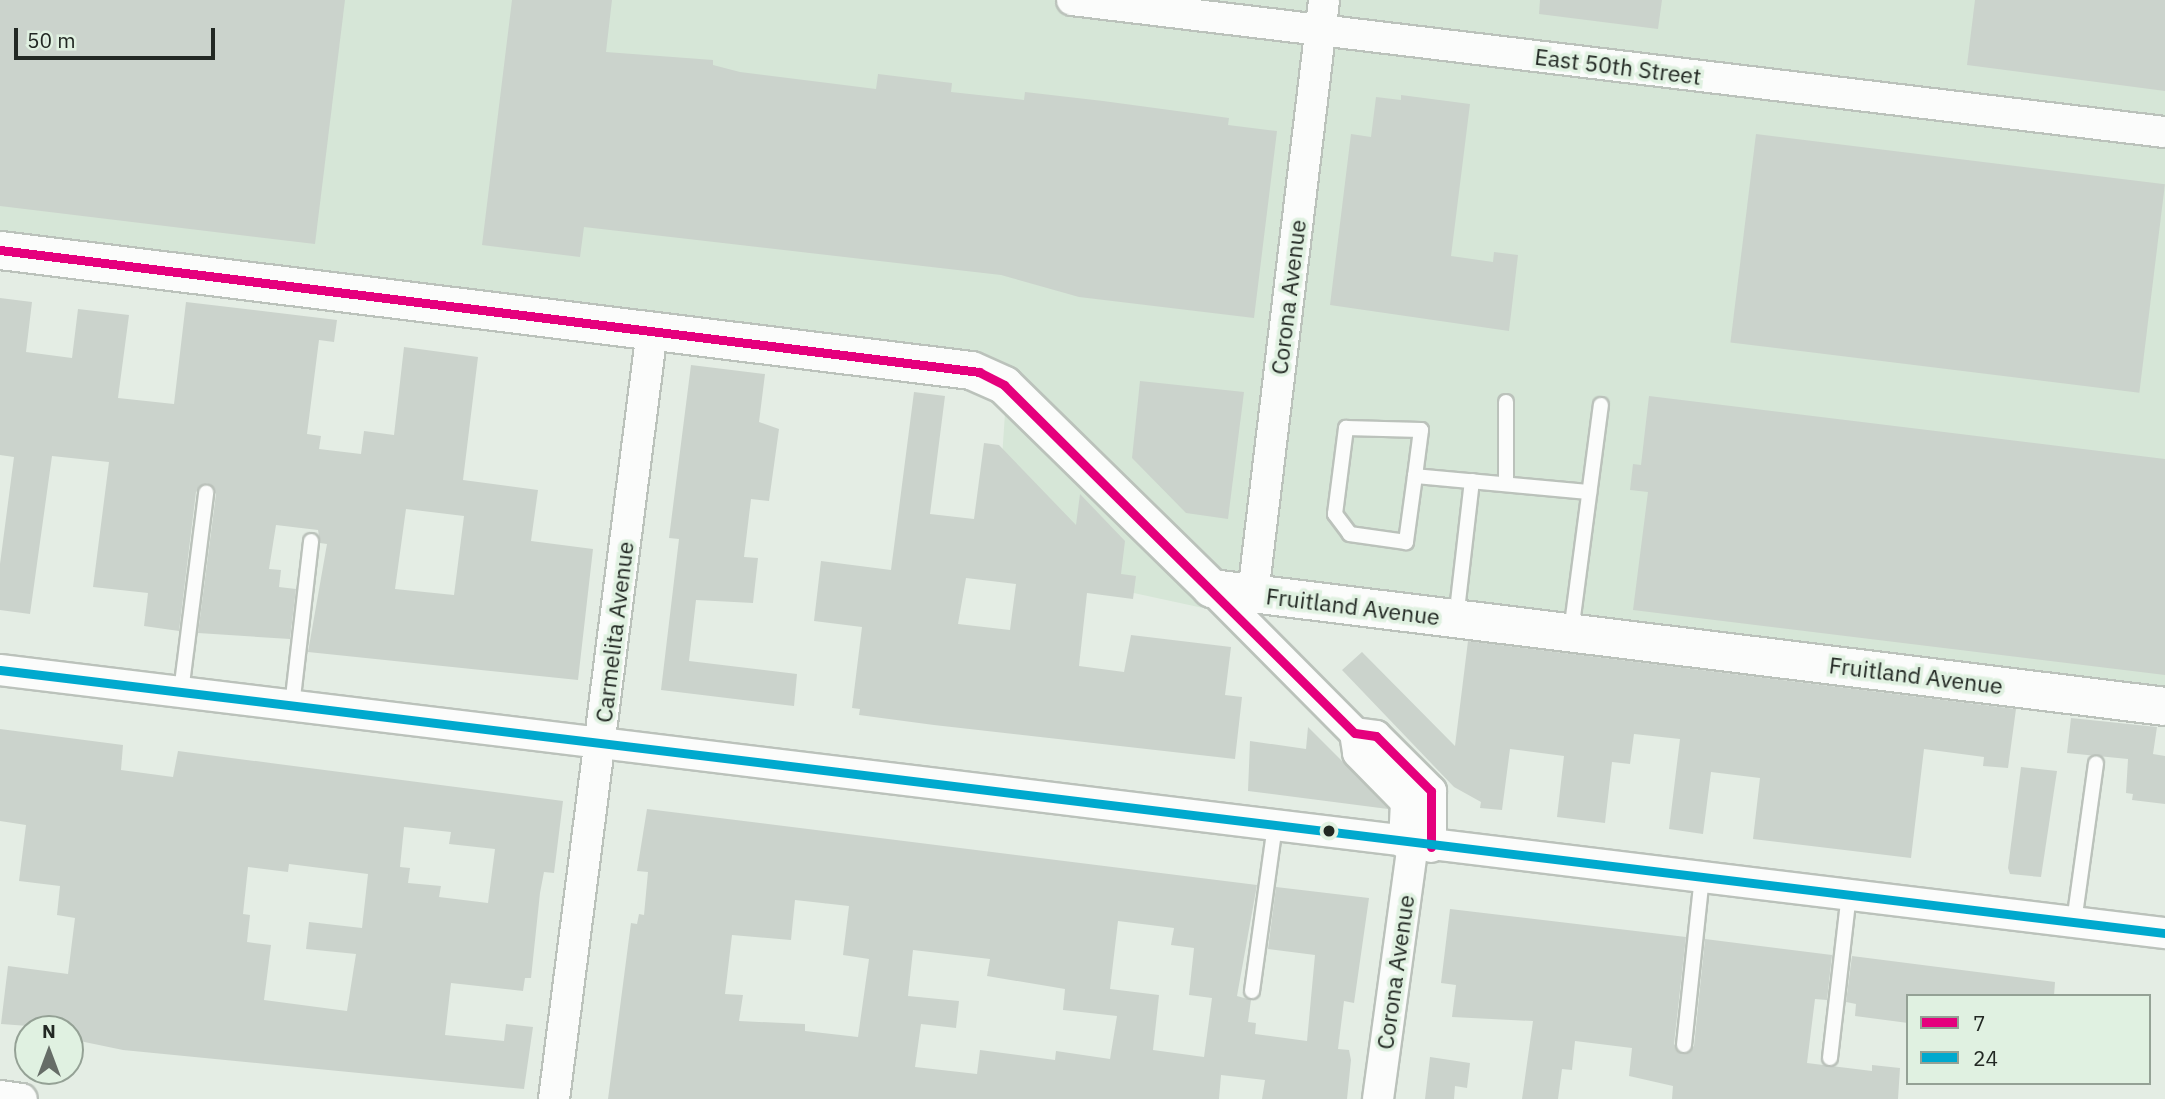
<!DOCTYPE html>
<html>
<head>
<meta charset="utf-8">
<style>
	body { margin:0 }
	#map { position:relative; width:2165px; height:1099px; overflow:hidden; background:#e4ede4; font-family:"IBM Plex Sans",sans-serif }
	div>[style] { position:absolute }
	[style*='--x'] { left:calc(var(--x)*1px); top:calc(var(--y)*1px); width:calc(var(--w)*1px); rotate:calc(var(--a)*1deg) }
	.built>* { inset:0; background:#d6e6d7 }
	.building>* { inset:0; background:#cbd3cc; transform-origin:0 0 }
	.roads { filter:drop-shadow(2px 0 #bbc2bb) drop-shadow(-2px 0 #bbc2bb) drop-shadow(0 2px #bbc2bb) drop-shadow(0 -2px #bbc2bb) }
	.service>* { height:14px; margin:-7px; padding:0 7px; transform-origin:7px; border-radius:7px; background:#fbfcfb }
	.minor>* { height:30px; margin:-15px; padding:0 15px; transform-origin:15px; border-radius:15px; background:#fbfcfb }
	.tertiary>* { height:37px; margin:-18.5px; padding:0 18.5px; transform-origin:18.5px; border-radius:18.5px; background:#fbfcfb }
	.bus-1>* { height:9px; margin:-4.5px; padding:0 4.5px; transform-origin:4.5px; border-radius:4.5px; background:#e5007d }
	.bus-2>* { height:9px; margin:-4.5px; padding:0 4.5px; transform-origin:4.5px; border-radius:4.5px; background:#00a9ce }
	.dots>* { width:19px; height:19px; translate:-50% -50%; box-sizing:border-box; border:4px solid #e0f1e1; border-radius:50% }
	span { translate:-50% -50%; white-space:nowrap; text-align:center; line-height:1.15; -webkit-text-stroke:7px #e0f1e1; paint-order:stroke }
	.street-label { font-size:23px; color:#222823 }
	.legend { position:absolute; left:1906px; top:994px; width:245px; height:91px; box-sizing:border-box; background:#e0f1e1; border:2px solid #94a195; margin:0; padding:9px 12px; list-style:none; font-size:21px; color:#222823 }
	.legend li { display:flex; align-items:center; gap:14px; height:35px }
	.legend b { width:35px; border:2px solid #94a195 }
	.north { position:absolute; left:14px; top:1015px; width:70px; height:70px; box-sizing:border-box; background:#e0f1e1; border:2px solid #94a195; border-radius:50%; rotate:0deg; font-size:19px; font-weight:700; line-height:28px; text-align:center; color:#222823 }
	.north::after { content:''; display:block; margin:auto; width:24px; height:32px; background:#666d67; clip-path:polygon(50% 0,100% 100%,50% 72%,0 100%) }
	.scale { position:absolute; left:14px; top:28px; width:201px; height:32px; box-sizing:border-box; border:4px solid #222823; border-top:0; padding-left:9px; font-size:21px; line-height:24px; white-space:nowrap; color:#222823; -webkit-text-stroke:5px #e0f1e1; paint-order:stroke }
</style>
</head>
<body>
<div id="map">
	<div class="built">
		<div style="clip-path:polygon(0 0,2165px 0,2165px 712px,1275px 600px,1240px 616px,995px 563px,1007px 383px,0 250px)"></div>
	</div>
	<div class="building">
		<div style="clip-path:polygon(0 0,345px 0,315px 244px,0 206px)"></div>
		<div style="clip-path:polygon(512px 0,612px 0,606px 52px,713px 60px,713px 65px,740px 72px,876px 89px,878px 74px,952px 83px,951px 92px,1024px 100px,1025px 92px,1103px 101px,1229px 118px,1228px 125px,1277px 131px,1254px 318px,1079px 297px,1001px 275px,584px 227px,580px 257px,482px 245px)"></div>
		<div style="clip-path:polygon(1540px 0,1662px 0,1658px 29px,1539px 14px)"></div>
		<div style="clip-path:polygon(1975px 0,2165px 0,2165px 91px,1967px 65px)"></div>
		<div style="clip-path:polygon(1401px 95px,1470px 104px,1451px 256px,1493px 262px,1494px 252px,1518px 255px,1509px 331px,1330px 305px,1351px 134px,1371px 137px,1376px 97px,1401px 100px)"></div>
		<div style="left:1756px;top:134px;width:412px;height:210px;rotate:7deg"></div>
		<div style="clip-path:polygon(evenodd,0 298px,32px 302px,26px 352px,72px 358px,78px 309px,129px 315px,118px 398px,174px 404px,186px 302px,337px 320px,334px 342px,319px 340px,307px 434px,321px 436px,319px 449px,361px 454px,364px 431px,394px 435px,404px 347px,478px 357px,463px 480px,538px 490px,531px 541px,593px 549px,578px 680px,308px 652px,327px 544px,320px 543px,318px 530px,276px 525px,269px 569px,281px 570px,279px 587px,296px 589px,290px 639px,198px 633px,216px 494px,207px 483px,196px 492px,179px 631px,144px 626px,148px 593px,93px 587px,109px 462px,52px 456px,30px 614px,0 610px,0 564px,14px 457px,0 455px,0 298px,406px 509px,464px 516px,454px 595px,395px 589px,406px 509px)"></div>
		<div style="clip-path:polygon(691px 365px,765px 374px,759px 422px,779px 429px,769px 501px,751px 499px,744px 557px,758px 558px,753px 603px,696px 600px,689px 661px,797px 674px,794px 706px,661px 690px,679px 539px,669px 538px)"></div>
		<div style="clip-path:polygon(1140px 381px,1244px 392px,1228px 519px,1186px 513px,1132px 458px)"></div>
		<div style="clip-path:polygon(evenodd,914px 392px,945px 396px,930px 514px,974px 519px,984px 443px,999px 445px,1076px 525px,1080px 494px,1125px 541px,1121px 574px,1136px 576px,1133px 599px,1087px 593px,1079px 666px,1124px 672px,1131px 635px,1231px 647px,1225px 695px,1242px 697px,1235px 759px,934px 725px,859px 715px,860px 709px,852px 708px,862px 627px,814px 621px,821px 561px,891px 570px,914px 392px,966px 578px,1016px 584px,1010px 630px,958px 624px,966px 578px)"></div>
		<div style="clip-path:polygon(1649px 396px,2165px 459px,2165px 675px,1633px 610px,1648px 492px,1630px 490px,1633px 464px,1641px 465px)"></div>
		<div style="clip-path:polygon(1468px 641px,2016px 709px,2008px 768px,1983px 766px,1984px 757px,1924px 749px,1911px 858px,1753px 839px,1760px 778px,1711px 772px,1703px 834px,1669px 829px,1680px 739px,1634px 734px,1630px 764px,1612px 762px,1605px 823px,1557px 817px,1564px 756px,1510px 749px,1502px 810px,1480px 808px,1481px 802px,1454px 787px,1342px 670px,1362px 652px,1455px 746px)"></div>
		<div style="clip-path:polygon(2071px 718px,2157px 727px,2153px 754px,2165px 756px,2165px 804px,2132px 800px,2133px 794px,2126px 793px,2128px 759px,2067px 753px)"></div>
		<div style="clip-path:polygon(1308px 727px,1344px 763px,1388px 809px,1248px 791px,1250px 741px,1306px 749px)"></div>
		<div style="clip-path:polygon(evenodd,0 729px,123px 745px,121px 770px,173px 777px,178px 751px,563px 801px,554px 873px,544px 872px,540px 893px,531px 978px,525px 978px,523px 991px,451px 983px,445px 1035px,504px 1041px,506px 1024px,533px 1027px,524px 1089px,123px 1050px,70px 1039px,70px 1029px,1px 1024px,8px 966px,68px 974px,75px 918px,57px 915px,60px 886px,19px 881px,26px 825px,0 821px,0 729px,404px 827px,451px 832px,449px 844px,495px 849px,488px 903px,439px 897px,441px 886px,408px 883px,410px 868px,400px 867px,404px 827px,0 729px,289px 864px,368px 874px,362px 928px,309px 922px,306px 949px,356px 954px,347px 1011px,264px 1000px,271px 945px,247px 942px,250px 915px,243px 914px,248px 867px,288px 872px,289px 864px)"></div>
		<div style="clip-path:polygon(2021px 767px,2057px 771px,2041px 877px,2010px 874px,2008px 868px)"></div>
		<div style="clip-path:polygon(evenodd,647px 809px,1257px 885px,1237px 996px,1251px 1000px,1248px 1022px,1256px 1023px,1255px 1034px,1307px 1041px,1315px 955px,1268px 949px,1276px 887px,1369px 898px,1354px 1003px,1344px 1001px,1338px 1049px,1349px 1050px,1351px 1060px,1347px 1099px,1262px 1099px,1265px 1080px,1221px 1075px,1219px 1099px,608px 1099px,631px 923px,637px 924px,639px 914px,644px 915px,648px 872px,637px 871px,647px 809px,795px 900px,849px 906px,843px 955px,869px 959px,858px 1037px,805px 1031px,805px 1024px,739px 1021px,743px 995px,725px 994px,732px 935px,791px 940px,795px 900px,647px 809px,1118px 921px,1174px 928px,1171px 945px,1194px 948px,1189px 995px,1212px 998px,1204px 1057px,1153px 1050px,1159px 995px,1110px 989px,1118px 921px,647px 809px,913px 950px,990px 959px,987px 976px,1065px 989px,1063px 1010px,1117px 1016px,1110px 1059px,1056px 1051px,1055px 1060px,980px 1050px,977px 1074px,915px 1067px,921px 1024px,956px 1028px,959px 1001px,908px 996px,913px 950px)"></div>
		<div style="clip-path:polygon(1450px 909px,1686px 937px,1674px 1044px,1682px 1054px,1694px 1046px,1705px 939px,1832px 955px,1827px 1000px,1815px 999px,1807px 1063px,1872px 1071px,1872px 1065px,1900px 1068px,1898px 1099px,1672px 1099px,1673px 1086px,1629px 1076px,1632px 1048px,1575px 1041px,1572px 1070px,1562px 1069px,1558px 1099px,1522px 1099px,1533px 1021px,1452px 1017px,1456px 985px,1441px 983px)"></div>
		<div style="clip-path:polygon(1852px 956px,2055px 982px,2054px 996px,1908px 996px,1908px 1023px,1855px 1016px,1856px 1004px,1846px 1002px)"></div>
		<div style="clip-path:polygon(1430px 1057px,1470px 1063px,1467px 1088px,1455px 1086px,1454px 1099px,1425px 1099px)"></div>
	</div>
	<div class="roads">
		<div class="service">
			<div style="--x:1415;--y:476;--w:67;--a:97.8"></div>
			<div style="--x:1406;--y:542;--w:57;--a:-171.9"></div>
			<div style="--x:1350;--y:534;--w:25;--a:-127"></div>
			<div style="--x:1335;--y:514;--w:87;--a:-82.7"></div>
			<div style="--x:1346;--y:428;--w:75;--a:1.5"></div>
			<div style="--x:1421;--y:430;--w:46;--a:97.4"></div>
			<div style="--x:1415;--y:476;--w:175;--a:5.3"></div>
			<div style="--x:1506;--y:484;--w:82;--a:-90"></div>
			<div style="--x:1456;--y:619;--w:139;--a:-83.4"></div>
			<div style="--x:1571;--y:632;--w:229;--a:-82.5"></div>
			<div style="--x:181;--y:692;--w:201;--a:-82.8"></div>
			<div style="--x:292;--y:706;--w:166;--a:-83.4"></div>
			<div style="--x:2074;--y:922;--w:160;--a:-82.1"></div>
			<div style="--x:1252;--y:991;--w:168;--a:-82.1"></div>
			<div style="--x:1684;--y:1045;--w:169;--a:-83.9"></div>
			<div style="--x:1830;--y:1058;--w:164;--a:-83.4"></div>
		</div>
		<div class="minor">
			<div style="--x:1072;--y:0;--w:1101;--a:6.89"></div>
			<div style="--x:1211;--y:588;--w:204;--a:45.2"></div>
			<div style="--x:1355;--y:733;--w:21;--a:8"></div>
			<div style="--x:1376;--y:736;--w:78;--a:45"></div>
			<div style="--x:1431;--y:791;--w:56;--a:90"></div>
			<div style="--x:1253;--y:594;--w:598;--a:-83.18"></div>
			<div style="--x:0;--y:670;--w:2181;--a:6.93"></div>
			<div style="--x:1355;--y:733;--w:20;--a:81"></div>
			<div style="--x:1358;--y:753;--w:69;--a:45.6"></div>
			<div style="--x:1406;--y:802;--w:41;--a:92.8"></div>
			<div style="--x:0;--y:1096;--w:22;--a:8"></div>
			<div style="--x:554;--y:1099;--w:774;--a:-82.73"></div>
			<div style="--x:1378;--y:1099;--w:257;--a:-82.2"></div>
		</div>
		<div class="tertiary">
			<div style="--x:0;--y:250;--w:978;--a:7.05"></div>
			<div style="--x:971;--y:370;--w:36;--a:24"></div>
			<div style="--x:1004;--y:385;--w:290;--a:44.4"></div>
			<div style="--x:1211;--y:588;--w:961;--a:7.05"></div>
		</div>
	</div>
	<div class="bus-1">
		<div style="--x:0;--y:250;--w:987;--a:7.1"></div>
		<div style="--x:979;--y:372;--w:28;--a:27"></div>
		<div style="--x:1004;--y:385;--w:494;--a:44.8"></div>
		<div style="--x:1355;--y:733;--w:21;--a:8"></div>
		<div style="--x:1376;--y:736;--w:78;--a:45"></div>
		<div style="--x:1431;--y:791;--w:56;--a:90"></div>
	</div>
	<div class="bus-2">
		<div style="--x:0;--y:670;--w:2181;--a:6.93"></div>
	</div>
	<div class="dots">
		<div style="left:1329px;top:831px;background:#222823"></div>
	</div>
	<div class="street-label">
		<span style="left:1618px;top:66px;rotate:7deg">East 50th Street</span>
		<span style="left:1288px;top:297px;rotate:-83deg">Corona Avenue</span>
		<span style="left:1353px;top:606px;rotate:7deg">Fruitland Avenue</span>
		<span style="left:614px;top:632px;rotate:-83deg">Carmelita Avenue</span>
		<span style="left:1916px;top:675px;rotate:7deg">Fruitland Avenue</span>
		<span style="left:1395px;top:972px;rotate:-82deg">Corona Avenue</span>
	</div>
	<ul class="legend">
	<li><b style="height:9px;background:#e5007d"></b>7</li>
	<li><b style="height:9px;background:#00a9ce"></b>24</li>
	</ul>
	<div class="north">N</div>
	<div class="scale">50 m</div>
</div>
</body>
</html>
